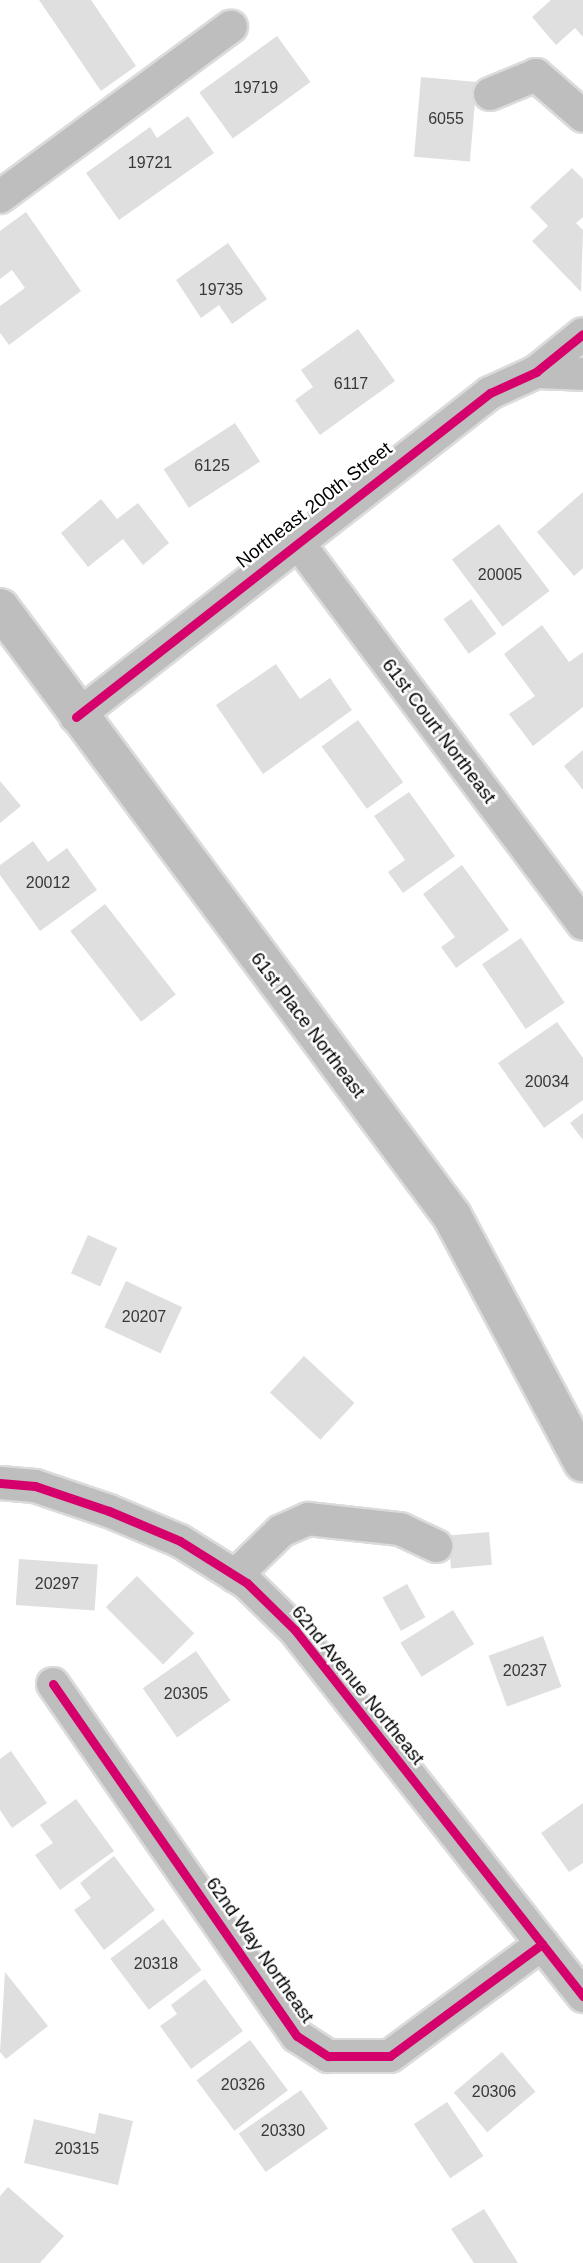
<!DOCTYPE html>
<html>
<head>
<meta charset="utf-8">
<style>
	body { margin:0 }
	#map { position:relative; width:583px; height:2263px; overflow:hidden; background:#fff; font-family:Helvetica,sans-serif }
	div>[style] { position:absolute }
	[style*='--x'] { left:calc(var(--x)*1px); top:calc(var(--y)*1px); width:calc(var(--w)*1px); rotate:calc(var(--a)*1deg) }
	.building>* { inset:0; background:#dfdfdf; transform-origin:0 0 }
	.roads { filter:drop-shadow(2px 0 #dbdbdb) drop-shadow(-2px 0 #dbdbdb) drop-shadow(0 2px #dbdbdb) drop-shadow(0 -2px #dbdbdb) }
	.minor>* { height:32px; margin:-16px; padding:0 16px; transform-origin:16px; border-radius:16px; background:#bebebe }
	.major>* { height:38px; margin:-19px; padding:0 19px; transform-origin:19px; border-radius:19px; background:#bebebe }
	.cycleway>* { height:9px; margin:-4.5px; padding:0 4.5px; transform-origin:4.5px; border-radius:4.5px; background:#d6006c }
	span { translate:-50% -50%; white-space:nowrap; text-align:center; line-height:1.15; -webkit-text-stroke:5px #fff; paint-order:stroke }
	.number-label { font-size:16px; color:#383838 }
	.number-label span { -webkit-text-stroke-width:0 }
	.street-label { font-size:19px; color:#000 }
</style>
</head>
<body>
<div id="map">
	<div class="building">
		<div style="clip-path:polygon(39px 0,91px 0,136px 66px,101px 91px)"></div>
		<div style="clip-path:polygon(551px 0,583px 0,583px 37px,575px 28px,556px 45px,532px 17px)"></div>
		<div style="left:277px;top:36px;width:57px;height:96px;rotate:54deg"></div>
		<div style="left:421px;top:77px;width:56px;height:80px;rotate:5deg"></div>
		<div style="clip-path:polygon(188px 116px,214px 153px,119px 220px,86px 173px,150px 127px,157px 138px)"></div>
		<div style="clip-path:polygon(572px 168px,583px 179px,583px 217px,576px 223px,583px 230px,581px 292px,532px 241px,548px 226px,530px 207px)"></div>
		<div style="clip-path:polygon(26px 212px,81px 291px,9px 345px,0 333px,0 306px,25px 288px,12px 270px,0 279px,0 231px)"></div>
		<div style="clip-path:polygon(228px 243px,267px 299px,232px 324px,219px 305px,201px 318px,176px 280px)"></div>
		<div style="clip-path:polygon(358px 329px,395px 381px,320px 435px,295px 400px,313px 387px,301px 370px)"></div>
		<div style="left:235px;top:423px;width:46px;height:85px;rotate:57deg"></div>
		<div style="clip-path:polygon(583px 492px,583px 568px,574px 576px,537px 532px)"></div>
		<div style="clip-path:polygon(101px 499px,117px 519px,138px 503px,169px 543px,143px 565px,123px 539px,88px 567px,61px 533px)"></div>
		<div style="left:499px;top:524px;width:84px;height:59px;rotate:53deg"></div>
		<div style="left:471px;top:599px;width:43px;height:34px;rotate:54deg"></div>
		<div style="clip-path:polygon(542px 625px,569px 662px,583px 652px,583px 707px,533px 746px,509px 714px,535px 696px,504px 654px)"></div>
		<div style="clip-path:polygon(276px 664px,300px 699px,330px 678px,352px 710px,263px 774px,216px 705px)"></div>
		<div style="left:358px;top:720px;width:77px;height:45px;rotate:54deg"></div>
		<div style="clip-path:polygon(583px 750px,583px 790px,564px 766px)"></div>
		<div style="clip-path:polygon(0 781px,21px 806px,0 823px)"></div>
		<div style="clip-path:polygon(409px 792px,455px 856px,403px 893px,388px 872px,405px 860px,374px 816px)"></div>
		<div style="clip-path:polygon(33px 841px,48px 862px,67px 848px,97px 890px,40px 931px,0 875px,0 865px)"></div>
		<div style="clip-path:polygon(462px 865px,509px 930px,456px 968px,441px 947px,455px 937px,423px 894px)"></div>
		<div style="left:105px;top:904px;width:115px;height:44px;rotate:52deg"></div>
		<div style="left:521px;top:938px;width:78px;height:47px;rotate:56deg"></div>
		<div style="clip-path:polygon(557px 1022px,583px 1058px,583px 1100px,544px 1128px,498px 1063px)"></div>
		<div style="clip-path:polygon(583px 1113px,583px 1140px,570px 1123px)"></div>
		<div style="left:88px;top:1235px;width:32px;height:42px;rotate:24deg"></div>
		<div style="left:126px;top:1281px;width:62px;height:51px;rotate:25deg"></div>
		<div style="left:304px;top:1356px;width:69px;height:50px;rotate:43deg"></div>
		<div style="left:489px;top:1532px;width:33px;height:41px;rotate:85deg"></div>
		<div style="left:19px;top:1559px;width:79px;height:46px;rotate:4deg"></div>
		<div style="left:137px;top:1576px;width:81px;height:44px;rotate:45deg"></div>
		<div style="left:407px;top:1584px;width:38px;height:28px;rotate:61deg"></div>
		<div style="left:453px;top:1610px;width:40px;height:62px;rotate:58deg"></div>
		<div style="left:543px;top:1636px;width:54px;height:58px;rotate:70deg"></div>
		<div style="left:196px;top:1651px;width:60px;height:65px;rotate:55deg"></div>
		<div style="clip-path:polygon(11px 1751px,47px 1803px,12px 1828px,0 1810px,0 1759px)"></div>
		<div style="clip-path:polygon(76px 1799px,114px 1851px,60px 1890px,35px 1855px,53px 1843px,40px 1825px)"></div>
		<div style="clip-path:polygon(583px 1803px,583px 1863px,569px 1872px,541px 1833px)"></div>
		<div style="clip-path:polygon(114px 1856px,155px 1910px,104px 1950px,74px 1910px,91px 1898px,80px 1883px)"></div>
		<div style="left:163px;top:1919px;width:64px;height:66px;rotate:53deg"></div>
		<div style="clip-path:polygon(5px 1972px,48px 2026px,6px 2059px,0 2052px)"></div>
		<div style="clip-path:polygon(205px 1979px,243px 2031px,191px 2069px,160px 2026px,177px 2014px,171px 2005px)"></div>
		<div style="left:250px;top:2040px;width:63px;height:67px;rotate:53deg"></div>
		<div style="left:502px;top:2052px;width:52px;height:63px;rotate:50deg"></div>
		<div style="left:301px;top:2090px;width:47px;height:76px;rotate:55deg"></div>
		<div style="left:447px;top:2102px;width:65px;height:40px;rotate:56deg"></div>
		<div style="clip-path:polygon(99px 2113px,133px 2121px,118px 2185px,24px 2163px,34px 2119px,95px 2134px)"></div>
		<div style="clip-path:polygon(8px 2187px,64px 2236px,40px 2263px,0 2263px,0 2196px)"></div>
		<div style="clip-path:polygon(484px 2209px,518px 2263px,474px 2263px,451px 2229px)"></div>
	</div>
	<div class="roads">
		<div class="minor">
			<div style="--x:490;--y:94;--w:50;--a:-22.4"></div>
			<div style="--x:536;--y:75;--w:62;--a:41.1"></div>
			<div style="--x:0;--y:197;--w:287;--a:-36.4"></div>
			<div style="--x:536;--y:372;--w:47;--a:2.4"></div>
			<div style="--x:296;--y:540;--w:479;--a:53.2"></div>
			<div style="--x:76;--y:717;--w:526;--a:-38.05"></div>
			<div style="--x:490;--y:393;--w:51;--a:-24.5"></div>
			<div style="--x:536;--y:372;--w:60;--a:-39"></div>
			<div style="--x:0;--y:1483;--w:35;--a:5"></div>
			<div style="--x:35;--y:1486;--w:78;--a:18.7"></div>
			<div style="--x:109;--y:1511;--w:77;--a:22.9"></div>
			<div style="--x:180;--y:1541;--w:79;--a:32.1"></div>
			<div style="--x:247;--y:1583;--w:67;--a:44.4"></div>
			<div style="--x:295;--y:1630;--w:466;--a:51.8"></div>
			<div style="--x:235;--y:1576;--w:64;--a:-44.4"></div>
			<div style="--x:281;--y:1531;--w:30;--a:-24"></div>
			<div style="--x:308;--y:1519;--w:93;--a:6.2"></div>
			<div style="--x:400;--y:1529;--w:40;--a:25"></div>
			<div style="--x:53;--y:1684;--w:428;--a:55.3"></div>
			<div style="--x:297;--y:2036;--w:37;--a:33"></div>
			<div style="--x:328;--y:2056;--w:62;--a:0"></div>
			<div style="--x:390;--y:2056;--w:189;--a:-36.4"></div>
		</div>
		<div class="major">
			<div style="--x:0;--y:608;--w:758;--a:53.37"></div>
			<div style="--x:452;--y:1216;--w:279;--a:62"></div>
		</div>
	</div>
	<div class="cycleway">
		<div style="--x:76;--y:717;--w:526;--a:-38.05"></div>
		<div style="--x:490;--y:393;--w:51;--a:-24.5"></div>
		<div style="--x:536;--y:372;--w:60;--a:-39"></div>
		<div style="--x:0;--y:1483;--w:35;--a:5"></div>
		<div style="--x:35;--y:1486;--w:78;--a:18.7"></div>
		<div style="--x:109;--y:1511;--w:77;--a:22.9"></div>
		<div style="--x:180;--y:1541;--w:79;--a:32.1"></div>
		<div style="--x:247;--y:1583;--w:67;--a:44.4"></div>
		<div style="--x:295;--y:1630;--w:466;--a:51.8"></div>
		<div style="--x:53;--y:1684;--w:428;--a:55.3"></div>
		<div style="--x:297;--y:2036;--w:37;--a:33"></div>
		<div style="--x:328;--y:2056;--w:62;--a:0"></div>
		<div style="--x:390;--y:2056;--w:189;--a:-36.4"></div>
	</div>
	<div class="number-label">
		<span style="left:256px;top:88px">19719</span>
		<span style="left:446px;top:119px">6055</span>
		<span style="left:150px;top:163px">19721</span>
		<span style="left:221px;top:290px">19735</span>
		<span style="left:351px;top:384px">6117</span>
		<span style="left:212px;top:466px">6125</span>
		<span style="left:500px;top:575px">20005</span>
		<span style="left:48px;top:883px">20012</span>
		<span style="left:547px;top:1082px">20034</span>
		<span style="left:144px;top:1317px">20207</span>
		<span style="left:57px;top:1584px">20297</span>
		<span style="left:525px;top:1671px">20237</span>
		<span style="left:186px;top:1694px">20305</span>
		<span style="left:156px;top:1964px">20318</span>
		<span style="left:243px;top:2085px">20326</span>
		<span style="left:494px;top:2092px">20306</span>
		<span style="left:283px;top:2131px">20330</span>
		<span style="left:77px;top:2149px">20315</span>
	</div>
	<div class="street-label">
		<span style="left:314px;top:505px;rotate:-38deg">Northeast 200th Street</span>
		<span style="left:439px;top:731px;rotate:53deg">61st Court Northeast</span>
		<span style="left:308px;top:1025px;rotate:53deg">61st Place Northeast</span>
		<span style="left:358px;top:1685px;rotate:51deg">62nd Avenue Northeast</span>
		<span style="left:260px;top:1950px;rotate:55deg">62nd Way Northeast</span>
	</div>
</div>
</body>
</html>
